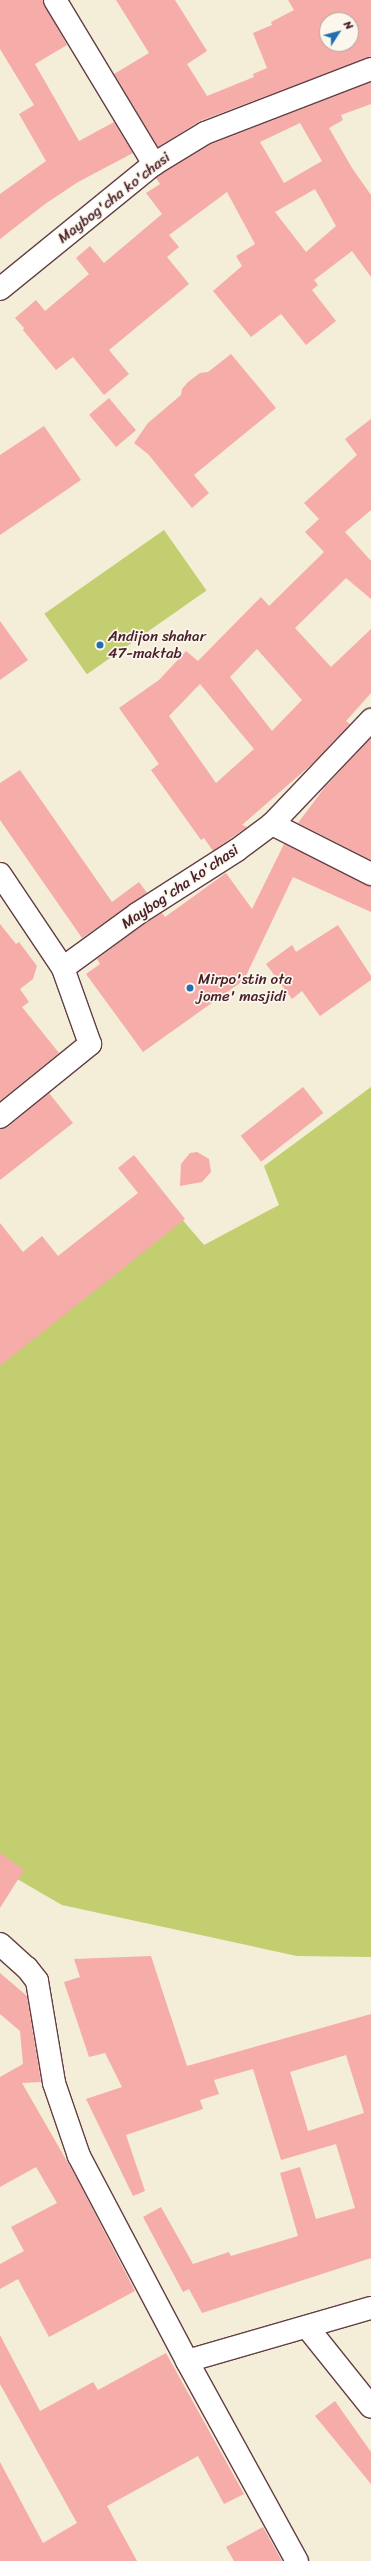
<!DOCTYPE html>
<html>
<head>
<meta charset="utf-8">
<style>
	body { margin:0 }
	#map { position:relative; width:371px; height:2561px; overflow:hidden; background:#f4edd7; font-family:Sriracha,sans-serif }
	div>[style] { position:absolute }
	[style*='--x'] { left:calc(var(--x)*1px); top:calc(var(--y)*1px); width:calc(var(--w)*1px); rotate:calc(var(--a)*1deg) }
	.green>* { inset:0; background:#c2ce6f; transform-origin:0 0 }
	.building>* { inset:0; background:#f6aca8; transform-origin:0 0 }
	.roads { filter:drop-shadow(1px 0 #643e45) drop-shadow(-1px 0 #643e45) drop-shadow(0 1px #643e45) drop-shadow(0 -1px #643e45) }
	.minor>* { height:22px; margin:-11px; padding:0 11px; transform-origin:11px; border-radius:11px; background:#fff }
	.dots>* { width:11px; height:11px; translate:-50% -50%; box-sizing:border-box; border:2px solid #fbf7ec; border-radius:50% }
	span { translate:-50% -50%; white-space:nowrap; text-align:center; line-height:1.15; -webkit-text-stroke:3.5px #fbf7ec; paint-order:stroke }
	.street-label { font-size:15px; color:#4a1f2b }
	.poi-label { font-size:15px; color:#4a1f2b }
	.left { translate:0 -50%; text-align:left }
	.north { position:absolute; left:319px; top:12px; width:40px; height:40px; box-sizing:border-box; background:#fbf7ec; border:1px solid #b4a19f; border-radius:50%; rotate:54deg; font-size:11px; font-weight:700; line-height:16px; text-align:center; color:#4a1f2b }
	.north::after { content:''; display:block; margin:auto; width:14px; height:18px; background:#1f6fb2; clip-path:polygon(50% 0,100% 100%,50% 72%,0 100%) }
</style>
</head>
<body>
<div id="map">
	<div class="green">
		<div style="left:164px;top:530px;width:74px;height:146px;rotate:55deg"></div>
		<div style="clip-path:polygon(371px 1087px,371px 1957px,297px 1956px,62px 1905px,0 1869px,0 1359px,180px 1217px,204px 1245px,279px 1205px,264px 1166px)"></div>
	</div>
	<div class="building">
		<div style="clip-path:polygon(0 0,43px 0,67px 45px,35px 64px,79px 141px,114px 122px,133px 153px,78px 182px,45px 204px,0 239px,0 194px,46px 161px,19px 114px,34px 105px,0 49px)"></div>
		<div style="clip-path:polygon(evenodd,116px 0,175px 0,207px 51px,187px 64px,207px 96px,254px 77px,253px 74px,267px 68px,253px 33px,272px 25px,271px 22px,294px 10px,288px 0,371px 0,371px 57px,200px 121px,158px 147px,114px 74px,149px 53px,116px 0,327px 20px,351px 20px,351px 44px,327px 44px,327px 20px)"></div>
		<div style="clip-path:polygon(evenodd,371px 82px,371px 104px,341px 115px,343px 120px,329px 128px,352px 168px,371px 195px,371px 277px,352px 251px,314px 280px,318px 285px,312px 290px,336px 321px,306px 345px,281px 314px,251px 337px,213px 291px,242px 266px,236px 256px,255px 244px,227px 192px,169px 235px,179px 247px,167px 257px,189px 284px,109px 350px,129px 374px,104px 395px,73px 357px,56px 370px,23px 330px,24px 328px,15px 318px,36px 300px,45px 311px,89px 274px,76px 258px,90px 246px,104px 263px,162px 214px,146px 193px,160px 184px,156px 178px,161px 174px,211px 144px,371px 82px,300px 123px,322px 161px,284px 183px,260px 142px,300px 123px,371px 82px,315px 189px,336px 226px,306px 252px,275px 212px,315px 189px)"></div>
		<div style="clip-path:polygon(231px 354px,276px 408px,194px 475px,209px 493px,192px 508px,148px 454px,134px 443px,148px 423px,181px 395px,182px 389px,188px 382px,200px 373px,208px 372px)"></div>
		<div style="left:109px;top:398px;width:42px;height:26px;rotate:50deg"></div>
		<div style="clip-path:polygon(evenodd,371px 419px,371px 510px,345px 532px,371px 561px,371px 599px,346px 578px,295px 628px,331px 667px,371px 629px,371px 693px,346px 721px,350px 724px,312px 764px,242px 825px,247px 827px,213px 851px,204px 838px,201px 840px,151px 770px,159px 764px,119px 708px,159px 680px,186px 651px,198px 661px,261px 597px,269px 606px,324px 552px,305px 532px,319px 519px,304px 503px,357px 455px,345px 439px,371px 419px,257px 649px,302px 700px,272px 731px,230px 677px,257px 649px,371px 419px,200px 684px,254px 749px,216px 783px,169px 716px,200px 684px)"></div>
		<div style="clip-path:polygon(44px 426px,81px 480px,0 535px,0 455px)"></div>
		<div style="clip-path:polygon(0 621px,28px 660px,0 680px)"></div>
		<div style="clip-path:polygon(371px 738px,371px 860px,298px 823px,325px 787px)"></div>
		<div style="clip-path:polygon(20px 770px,112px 902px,139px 882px,147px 893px,82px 938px,0 820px,0 783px)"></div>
		<div style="clip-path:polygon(284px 844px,371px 886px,371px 912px,293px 877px,244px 980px,143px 1052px,86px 974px,100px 964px,97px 959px,144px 924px,162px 913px,165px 917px,226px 873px,252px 909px)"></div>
		<div style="clip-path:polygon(0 924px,16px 944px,19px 942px,37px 966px,33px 979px,20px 989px,29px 1002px,22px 1007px,59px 1053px,0 1101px)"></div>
		<div style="clip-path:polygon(338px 925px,371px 976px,371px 980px,320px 1016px,302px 991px,292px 999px,266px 964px,292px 945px,296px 952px)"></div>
		<div style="left:303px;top:1087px;width:33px;height:79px;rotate:52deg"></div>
		<div style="clip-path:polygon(49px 1093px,73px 1123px,0 1180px,0 1129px,8px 1127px)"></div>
		<div style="clip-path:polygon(197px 1152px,209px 1159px,211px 1172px,202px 1182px,180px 1186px,181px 1164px,190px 1153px)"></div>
		<div style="clip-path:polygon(134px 1155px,185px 1219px,0 1366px,0 1223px,23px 1252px,42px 1236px,58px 1256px,138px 1193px,118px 1168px)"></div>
		<div style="clip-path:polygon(0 1853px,24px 1870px,0 1908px)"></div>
		<div style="clip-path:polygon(evenodd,151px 1956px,187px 2066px,371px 2014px,371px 2258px,202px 2313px,189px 2289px,183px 2292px,143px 2217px,161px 2207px,193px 2264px,229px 2252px,231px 2256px,298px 2236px,280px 2173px,300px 2167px,316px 2219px,355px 2208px,336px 2144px,281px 2160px,253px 2069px,214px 2080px,219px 2094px,200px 2100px,203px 2109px,126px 2135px,145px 2191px,133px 2196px,86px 2099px,122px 2087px,105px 2053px,89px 2057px,64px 1982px,80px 1977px,74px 1959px,151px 1956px,346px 2055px,364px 2113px,308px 2131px,290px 2072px,346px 2055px)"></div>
		<div style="clip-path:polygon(0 1973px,27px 1996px,41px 2082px,22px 2083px,76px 2177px,135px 2291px,49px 2337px,18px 2279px,0 2289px,0 2264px,24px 2251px,11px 2227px,57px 2203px,36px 2167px,0 2187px,0 2077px,23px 2064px,20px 2031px,0 2014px)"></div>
		<div style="clip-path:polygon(0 2335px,40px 2411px,93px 2382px,98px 2390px,166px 2353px,244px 2494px,224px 2504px,198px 2456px,107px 2506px,137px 2561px,0 2561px,0 2462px,43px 2543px,77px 2523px,0 2384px)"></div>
		<div style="clip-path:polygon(335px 2401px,371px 2452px,371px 2484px,315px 2416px)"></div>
		<div style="clip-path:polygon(263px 2527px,282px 2561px,234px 2561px,226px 2547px)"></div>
	</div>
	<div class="roads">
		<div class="minor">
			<div style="--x:55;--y:0;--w:192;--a:58.9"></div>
			<div style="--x:0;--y:289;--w:198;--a:-39.1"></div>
			<div style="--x:154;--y:164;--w:60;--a:-31.3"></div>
			<div style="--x:205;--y:133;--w:178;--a:-21.1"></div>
			<div style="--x:272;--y:824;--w:111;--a:26.8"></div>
			<div style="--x:0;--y:874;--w:113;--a:56.2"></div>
			<div style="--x:63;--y:968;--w:92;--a:-36.1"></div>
			<div style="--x:137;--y:914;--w:119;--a:-32.6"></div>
			<div style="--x:237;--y:850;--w:44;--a:-36.6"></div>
			<div style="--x:272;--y:824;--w:144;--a:-46.4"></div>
			<div style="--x:0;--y:1117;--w:116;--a:-39"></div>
			<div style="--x:90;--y:1044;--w:81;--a:-109.6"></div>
			<div style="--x:0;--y:1944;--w:36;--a:42"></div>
			<div style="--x:27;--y:1968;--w:16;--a:52"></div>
			<div style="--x:37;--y:1981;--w:103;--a:80.5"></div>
			<div style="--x:54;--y:2083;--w:77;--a:71.1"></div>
			<div style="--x:79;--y:2156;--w:232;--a:62.2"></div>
			<div style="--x:187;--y:2361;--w:228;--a:61.2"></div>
			<div style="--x:307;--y:2327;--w:102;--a:51.3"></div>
			<div style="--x:187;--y:2361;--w:191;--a:-16.1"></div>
		</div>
	</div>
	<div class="dots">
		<div style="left:100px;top:645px;background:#1f6fb2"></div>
		<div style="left:190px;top:988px;background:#1f6fb2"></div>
	</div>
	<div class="street-label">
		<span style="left:114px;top:198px;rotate:-38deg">Maybog'cha ko'chasi</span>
		<span style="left:180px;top:887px;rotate:-34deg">Maybog'cha ko'chasi</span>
	</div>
	<div class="poi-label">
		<span class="left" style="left:108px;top:645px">Andijon shahar<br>47-maktab</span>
		<span class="left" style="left:198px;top:988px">Mirpo'stin ota<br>jome' masjidi</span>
	</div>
	<div class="north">N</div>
</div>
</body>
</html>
